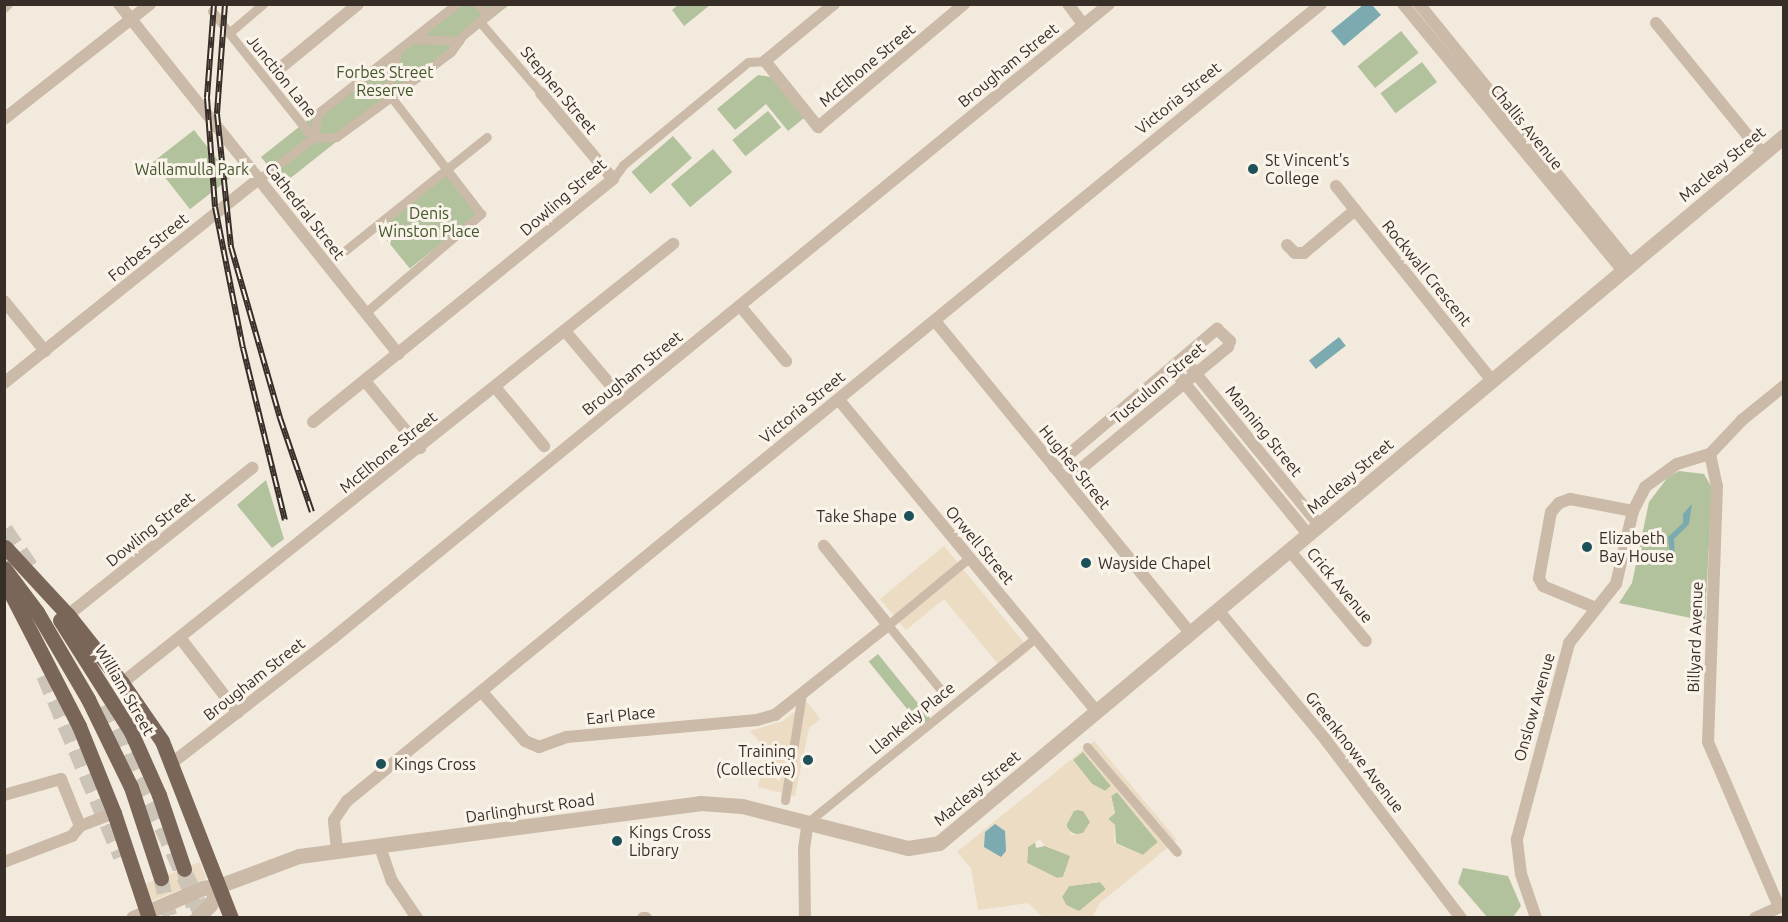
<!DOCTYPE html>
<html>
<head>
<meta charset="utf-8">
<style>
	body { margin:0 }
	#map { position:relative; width:1788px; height:922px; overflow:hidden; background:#f2eadc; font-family:Ubuntu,sans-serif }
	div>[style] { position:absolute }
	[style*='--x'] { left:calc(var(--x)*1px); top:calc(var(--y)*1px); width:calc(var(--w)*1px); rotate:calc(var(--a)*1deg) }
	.green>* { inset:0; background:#b2c29c; transform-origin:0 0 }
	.round { border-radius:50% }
	.plaza>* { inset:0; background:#ebdcc3; transform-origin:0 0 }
	.water>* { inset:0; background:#7baab0; transform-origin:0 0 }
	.primary-tunnel>* { height:15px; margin-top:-7.5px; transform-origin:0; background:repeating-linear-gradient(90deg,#cdc4b8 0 15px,transparent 0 23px) }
	.motorway-tunnel>* { height:18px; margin-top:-9px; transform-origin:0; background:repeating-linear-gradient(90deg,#cdc4b8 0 18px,transparent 0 27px) }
	.pedestrian>* { height:9px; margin:-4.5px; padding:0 4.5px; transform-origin:4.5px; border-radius:4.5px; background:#cbbaa8 }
	.minor>* { height:12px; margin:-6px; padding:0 6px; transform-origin:6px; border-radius:6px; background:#cbbaa8 }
	.tertiary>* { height:15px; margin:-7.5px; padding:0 7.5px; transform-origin:7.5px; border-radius:7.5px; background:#cbbaa8 }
	.primary>* { height:15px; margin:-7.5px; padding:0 7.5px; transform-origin:7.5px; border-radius:7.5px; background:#7a6659 }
	.rail>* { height:6px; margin-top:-3px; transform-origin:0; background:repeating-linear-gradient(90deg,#faf3e9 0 11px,#372e28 0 22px); box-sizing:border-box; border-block:2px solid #372e28 }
	.dots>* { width:16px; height:16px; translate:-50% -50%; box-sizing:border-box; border:3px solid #faf3e9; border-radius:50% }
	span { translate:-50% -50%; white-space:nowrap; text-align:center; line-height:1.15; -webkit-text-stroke:6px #faf3e9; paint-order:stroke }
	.street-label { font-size:16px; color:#372e28 }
	.park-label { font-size:16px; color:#44562c }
	.poi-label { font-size:16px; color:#372e28 }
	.left { translate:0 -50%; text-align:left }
	.right { translate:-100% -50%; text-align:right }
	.frame { position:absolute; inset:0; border:6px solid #372e28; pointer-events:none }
</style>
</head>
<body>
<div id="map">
	<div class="green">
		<div style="clip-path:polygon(453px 5px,509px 5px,283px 184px,261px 157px)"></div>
		<div style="clip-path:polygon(678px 5px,678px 4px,710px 5px,684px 26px,672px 10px)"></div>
		<div style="left:1401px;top:31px;width:28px;height:56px;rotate:51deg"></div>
		<div style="left:1422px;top:62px;width:25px;height:52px;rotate:53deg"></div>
		<div style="clip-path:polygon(758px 75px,771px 77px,804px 118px,788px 131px,766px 104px,735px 130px,717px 109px)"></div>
		<div style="left:768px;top:111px;width:21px;height:46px;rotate:51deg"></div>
		<div style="left:194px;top:130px;width:60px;height:52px;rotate:52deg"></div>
		<div style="left:673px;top:136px;width:29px;height:55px;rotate:49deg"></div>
		<div style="left:713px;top:149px;width:30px;height:55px;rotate:50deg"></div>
		<div style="left:446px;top:175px;width:50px;height:87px;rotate:51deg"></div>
		<div style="clip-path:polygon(1679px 471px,1704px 474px,1712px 488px,1705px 621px,1619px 603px,1632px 583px,1649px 502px,1668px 477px)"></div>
		<div style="clip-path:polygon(266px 480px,284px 539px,272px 548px,237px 505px)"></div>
		<div style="left:878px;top:654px;width:84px;height:12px;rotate:51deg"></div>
		<div style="clip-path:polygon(1083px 751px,1111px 786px,1105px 791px,1092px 784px,1073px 760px)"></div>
		<div style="clip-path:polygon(1117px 792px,1158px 842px,1143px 855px,1116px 843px,1115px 825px,1108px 819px,1115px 813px,1111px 796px)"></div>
		<div class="round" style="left:1066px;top:810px;width:24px;height:24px"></div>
		<div style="clip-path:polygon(1035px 842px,1036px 848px,1045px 846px,1071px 856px,1063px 877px,1057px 878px,1027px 863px,1028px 847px)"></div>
		<div style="clip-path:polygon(1463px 868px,1508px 876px,1521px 906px,1513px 917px,1487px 917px,1458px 883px)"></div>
		<div style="clip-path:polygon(1100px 882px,1106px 889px,1079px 912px,1066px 905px,1062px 897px,1069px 886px)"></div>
	</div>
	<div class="plaza">
		<div style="clip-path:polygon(944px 546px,1030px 650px,1004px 671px,944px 599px,906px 630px,880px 599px)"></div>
		<div style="clip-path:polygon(807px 702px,820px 719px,809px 728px,795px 796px,758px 787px,767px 750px,750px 731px,783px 721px)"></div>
		<div style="clip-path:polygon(evenodd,1094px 741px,1177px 840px,1100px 903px,1092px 917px,1043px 917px,1028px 903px,978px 910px,971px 868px,957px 852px,1094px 741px,1083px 752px,1111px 786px,1105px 791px,1092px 784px,1073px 760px,1083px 752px,1094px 741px,1117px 792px,1158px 842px,1143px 855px,1114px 843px,1115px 825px,1108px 819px,1115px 813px,1111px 796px,1117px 792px,1094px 741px,1075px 809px,1083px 811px,1090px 822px,1083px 833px,1072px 835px,1066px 826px,1075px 809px,1094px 741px,1040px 839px,1045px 846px,1070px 856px,1063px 877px,1057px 878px,1027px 863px,1028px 847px,1040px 839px,1094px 741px,1100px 882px,1106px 889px,1079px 911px,1066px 905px,1062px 897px,1069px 886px,1100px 882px)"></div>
		<div style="left:200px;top:862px;width:18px;height:63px;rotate:68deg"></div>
	</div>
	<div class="water">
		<div style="clip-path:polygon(1363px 5px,1372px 5px,1381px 15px,1344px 46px,1331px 31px)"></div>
		<div style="left:1339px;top:337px;width:11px;height:38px;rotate:52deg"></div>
		<div style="clip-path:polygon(1692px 504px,1689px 524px,1674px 539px,1675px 561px,1671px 563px,1668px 537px,1683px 523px,1683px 514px)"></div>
		<div style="clip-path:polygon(995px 824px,1005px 831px,1006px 851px,1001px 857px,984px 847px,985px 832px)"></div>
	</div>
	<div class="primary-tunnel">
		<div style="--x:184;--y:869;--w:50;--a:76.2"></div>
		<div style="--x:161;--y:878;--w:41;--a:77.3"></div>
	</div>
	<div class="motorway-tunnel">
		<div style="--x:4;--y:530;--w:46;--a:55.6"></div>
		<div style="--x:45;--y:675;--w:197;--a:67"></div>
		<div style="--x:107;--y:704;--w:235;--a:65.6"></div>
	</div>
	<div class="pedestrian">
		<div style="--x:479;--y:4;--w:14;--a:54"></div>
		<div style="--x:4;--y:8;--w:6;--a:-45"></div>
		<div style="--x:212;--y:11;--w:28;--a:52"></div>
		<div style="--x:229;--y:33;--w:45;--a:-40.5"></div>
		<div style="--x:480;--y:22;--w:94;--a:49.3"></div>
		<div style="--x:229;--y:33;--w:134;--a:51.3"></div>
		<div style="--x:412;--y:39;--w:47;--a:2.4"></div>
		<div style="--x:313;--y:138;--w:25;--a:-79"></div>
		<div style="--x:318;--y:113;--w:176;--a:-38.3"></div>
		<div style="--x:259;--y:179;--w:68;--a:-37.2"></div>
		<div style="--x:313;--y:138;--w:23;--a:-2"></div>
		<div style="--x:336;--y:137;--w:68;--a:-36"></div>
		<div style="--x:391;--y:97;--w:75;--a:-36.9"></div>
		<div style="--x:451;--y:52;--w:19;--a:-55"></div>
		<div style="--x:462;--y:36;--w:50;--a:-40.1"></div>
		<div style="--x:613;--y:179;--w:17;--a:-54"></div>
		<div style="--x:623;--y:165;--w:162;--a:-39.5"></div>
		<div style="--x:748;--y:62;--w:17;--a:-3"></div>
		<div style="--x:337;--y:257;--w:192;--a:-38.7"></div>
		<div style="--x:365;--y:313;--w:153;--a:-40.5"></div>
		<div style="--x:481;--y:214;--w:153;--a:-127.5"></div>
		<div style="--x:388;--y:93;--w:43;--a:-77.9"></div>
		<div style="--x:941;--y:690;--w:84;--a:-129.2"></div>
		<div style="--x:888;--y:625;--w:105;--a:-39.6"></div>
		<div style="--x:1087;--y:747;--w:138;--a:49.4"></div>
		<div style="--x:785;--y:800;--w:107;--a:-80.9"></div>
		<div style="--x:808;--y:822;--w:292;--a:-39"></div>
	</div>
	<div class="minor">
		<div style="--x:119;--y:4;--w:448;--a:51.4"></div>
		<div style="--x:834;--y:4;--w:89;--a:140.4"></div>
		<div style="--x:765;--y:61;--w:85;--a:51.2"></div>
		<div style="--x:818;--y:127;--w:191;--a:-40.1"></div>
		<div style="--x:1068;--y:4;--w:26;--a:53"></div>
		<div style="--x:1403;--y:4;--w:346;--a:50.5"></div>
		<div style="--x:1419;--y:4;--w:336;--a:50.9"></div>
		<div style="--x:1656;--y:23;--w:168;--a:50.8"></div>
		<div style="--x:279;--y:69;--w:102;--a:-39.4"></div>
		<div style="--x:4;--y:119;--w:186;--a:-38.2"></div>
		<div style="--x:1336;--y:186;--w:250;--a:51.3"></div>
		<div style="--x:1287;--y:245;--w:11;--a:45"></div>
		<div style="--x:1295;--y:253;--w:9;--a:0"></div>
		<div style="--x:1304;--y:253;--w:67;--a:-40.1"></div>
		<div style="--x:4;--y:301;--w:65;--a:50.6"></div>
		<div style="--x:740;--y:306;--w:72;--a:50.1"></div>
		<div style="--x:935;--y:321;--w:403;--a:50.7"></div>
		<div style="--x:565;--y:331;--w:75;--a:49.9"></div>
		<div style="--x:1183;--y:358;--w:215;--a:50.8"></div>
		<div style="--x:1172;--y:368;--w:215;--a:50.7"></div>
		<div style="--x:365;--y:381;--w:87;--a:50.6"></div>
		<div style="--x:4;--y:383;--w:327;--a:-38.7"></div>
		<div style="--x:495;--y:387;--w:77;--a:50.3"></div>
		<div style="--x:839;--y:400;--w:403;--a:50.4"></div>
		<div style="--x:313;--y:422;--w:386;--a:-39"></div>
		<div style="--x:613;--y:179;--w:112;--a:-129.9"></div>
		<div style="--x:1710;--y:454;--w:33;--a:78"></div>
		<div style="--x:1717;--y:486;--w:256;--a:92"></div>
		<div style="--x:1708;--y:742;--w:180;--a:66.7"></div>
		<div style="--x:1710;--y:454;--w:47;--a:-46.7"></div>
		<div style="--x:1742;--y:420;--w:54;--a:-39"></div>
		<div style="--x:1054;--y:467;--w:214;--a:-40.3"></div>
		<div style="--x:1217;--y:329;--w:18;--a:43"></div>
		<div style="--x:1230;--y:341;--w:6;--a:108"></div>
		<div style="--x:1228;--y:347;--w:210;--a:140.4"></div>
		<div style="--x:1289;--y:550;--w:119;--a:49.8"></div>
		<div style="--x:1596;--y:608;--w:57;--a:-157.5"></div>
		<div style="--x:1543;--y:586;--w:9;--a:-117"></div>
		<div style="--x:1539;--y:578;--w:67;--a:-79.7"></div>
		<div style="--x:1551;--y:512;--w:12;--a:-48"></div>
		<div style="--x:1559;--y:503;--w:12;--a:-20"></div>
		<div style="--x:1570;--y:499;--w:64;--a:10.8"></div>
		<div style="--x:1218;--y:610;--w:168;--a:50.3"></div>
		<div style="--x:1325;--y:739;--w:225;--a:52.8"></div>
		<div style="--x:68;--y:615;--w:236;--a:-38.6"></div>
		<div style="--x:181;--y:639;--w:93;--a:52.4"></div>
		<div style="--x:122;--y:683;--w:705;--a:-38.55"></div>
		<div style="--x:482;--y:692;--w:65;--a:48.7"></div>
		<div style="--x:525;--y:741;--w:15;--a:23"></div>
		<div style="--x:539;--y:747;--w:30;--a:-20"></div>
		<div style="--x:567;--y:737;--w:191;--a:-5.1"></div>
		<div style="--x:757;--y:720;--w:19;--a:-16"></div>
		<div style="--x:775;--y:715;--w:144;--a:-38.5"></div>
		<div style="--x:888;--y:625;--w:102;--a:-129"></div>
		<div style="--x:172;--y:763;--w:204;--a:-37.8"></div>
		<div style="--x:333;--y:638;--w:1002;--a:-39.25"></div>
		<div style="--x:4;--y:795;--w:59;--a:-15.7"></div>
		<div style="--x:61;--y:779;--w:51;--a:68"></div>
		<div style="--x:380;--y:847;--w:36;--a:71"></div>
		<div style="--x:392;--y:881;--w:45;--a:56"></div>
		<div style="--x:337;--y:850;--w:30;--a:-96"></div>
		<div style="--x:334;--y:820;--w:23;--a:-56"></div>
		<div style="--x:347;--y:801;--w:1259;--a:-39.29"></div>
		<div style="--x:4;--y:862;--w:73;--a:-20.9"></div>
		<div style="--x:72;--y:836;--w:13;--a:-51"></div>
		<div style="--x:80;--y:826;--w:36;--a:-21"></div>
		<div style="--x:643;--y:918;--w:3;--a:0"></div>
		<div style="--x:805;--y:918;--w:69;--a:-90.8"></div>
		<div style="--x:804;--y:849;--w:27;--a:-82"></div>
		<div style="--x:1536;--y:918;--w:46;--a:-108.8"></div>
		<div style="--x:1521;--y:874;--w:35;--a:-97"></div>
		<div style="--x:1517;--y:839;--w:203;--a:-75.1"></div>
		<div style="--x:1569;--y:643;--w:75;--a:-51.5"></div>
		<div style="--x:1616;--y:584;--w:75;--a:-76.9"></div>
		<div style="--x:1633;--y:511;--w:27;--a:-63"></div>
		<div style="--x:1645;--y:487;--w:39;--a:-36"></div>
		<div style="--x:1677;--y:464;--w:34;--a:-17"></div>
		<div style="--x:1755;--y:918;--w:32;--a:-24"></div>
	</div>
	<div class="tertiary">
		<div style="--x:133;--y:918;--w:76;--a:-23.2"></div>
		<div style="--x:203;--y:888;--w:18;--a:-9"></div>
		<div style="--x:221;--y:885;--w:83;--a:-20.4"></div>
		<div style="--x:299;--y:856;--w:404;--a:-7.5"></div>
		<div style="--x:700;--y:803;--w:42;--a:4.1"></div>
		<div style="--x:742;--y:806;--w:171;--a:14.2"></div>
		<div style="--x:908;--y:848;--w:31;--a:-9"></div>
		<div style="--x:939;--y:843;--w:1102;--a:-39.92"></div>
		<div style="--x:197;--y:918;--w:18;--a:-45"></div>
		<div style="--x:210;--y:905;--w:23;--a:-61"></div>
	</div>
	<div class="primary">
		<div style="--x:5;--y:547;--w:93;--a:47.2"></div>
		<div style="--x:68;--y:615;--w:87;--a:51.5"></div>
		<div style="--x:122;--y:683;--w:70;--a:55.4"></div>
		<div style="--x:162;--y:741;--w:190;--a:68.7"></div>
		<div style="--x:4;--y:568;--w:55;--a:53.1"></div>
		<div style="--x:37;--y:612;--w:101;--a:59.6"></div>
		<div style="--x:88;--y:699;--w:98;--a:64"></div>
		<div style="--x:131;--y:787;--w:96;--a:71.8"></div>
		<div style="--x:4;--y:580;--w:164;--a:62.8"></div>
		<div style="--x:79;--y:726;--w:94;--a:68.1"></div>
		<div style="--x:114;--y:813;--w:111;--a:71.6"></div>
		<div style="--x:60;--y:620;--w:133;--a:57.6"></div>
		<div style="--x:131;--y:732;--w:69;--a:66"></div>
		<div style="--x:159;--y:795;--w:78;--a:71.3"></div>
	</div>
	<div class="rail">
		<div style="--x:214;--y:4;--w:94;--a:94.3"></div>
		<div style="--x:207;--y:98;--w:109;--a:85.8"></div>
		<div style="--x:215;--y:207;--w:144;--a:78.8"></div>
		<div style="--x:243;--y:348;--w:177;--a:76.3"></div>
		<div style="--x:225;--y:4;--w:110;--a:94.2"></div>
		<div style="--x:217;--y:114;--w:134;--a:84"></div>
		<div style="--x:231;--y:247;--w:178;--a:74"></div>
		<div style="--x:280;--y:418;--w:99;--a:71.2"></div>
	</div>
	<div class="dots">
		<div style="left:1253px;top:169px;background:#1d5159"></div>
		<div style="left:909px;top:516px;background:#1d5159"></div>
		<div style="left:1587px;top:547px;background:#1d5159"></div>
		<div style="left:1086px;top:563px;background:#1d5159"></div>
		<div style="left:808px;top:760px;background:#1d5159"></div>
		<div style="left:381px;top:764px;background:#1d5159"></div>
		<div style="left:617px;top:841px;background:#1d5159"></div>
	</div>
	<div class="street-label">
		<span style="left:867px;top:65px;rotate:-40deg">McElhone Street</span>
		<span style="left:1008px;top:65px;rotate:-39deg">Brougham Street</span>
		<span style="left:282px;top:76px;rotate:51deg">Junction Lane</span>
		<span style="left:559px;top:90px;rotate:50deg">Stephen Street</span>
		<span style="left:1178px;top:98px;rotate:-39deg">Victoria Street</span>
		<span style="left:1527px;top:127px;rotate:51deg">Challis Avenue</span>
		<span style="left:1722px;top:164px;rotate:-40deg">Macleay Street</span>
		<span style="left:563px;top:197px;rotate:-41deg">Dowling Street</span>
		<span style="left:305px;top:211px;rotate:52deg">Cathedral Street</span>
		<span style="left:148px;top:247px;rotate:-39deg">Forbes Street</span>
		<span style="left:1427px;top:273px;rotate:51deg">Rockwall Crescent</span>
		<span style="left:632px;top:373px;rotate:-39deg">Brougham Street</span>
		<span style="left:1158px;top:383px;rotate:-40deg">Tusculum Street</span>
		<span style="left:802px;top:407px;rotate:-39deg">Victoria Street</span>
		<span style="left:1264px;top:431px;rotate:51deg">Manning Street</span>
		<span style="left:388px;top:452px;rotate:-39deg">McElhone Street</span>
		<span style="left:1075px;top:467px;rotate:51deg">Hughes Street</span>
		<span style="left:1350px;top:476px;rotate:-40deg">Macleay Street</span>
		<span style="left:150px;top:529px;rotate:-39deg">Dowling Street</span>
		<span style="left:980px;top:545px;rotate:50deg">Orwell Street</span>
		<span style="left:1340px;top:585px;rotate:50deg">Crick Avenue</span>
		<span style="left:1695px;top:637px;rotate:-88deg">Billyard Avenue</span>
		<span style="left:254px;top:679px;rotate:-38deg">Brougham Street</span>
		<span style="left:125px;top:690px;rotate:60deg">William Street</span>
		<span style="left:1534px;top:707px;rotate:-74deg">Onslow Avenue</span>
		<span style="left:621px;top:715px;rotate:-6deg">Earl Place</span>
		<span style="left:912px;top:718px;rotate:-39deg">Llankelly Place</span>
		<span style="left:1355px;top:752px;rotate:52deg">Greenknowe Avenue</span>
		<span style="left:977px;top:788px;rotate:-40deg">Macleay Street</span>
		<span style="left:530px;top:808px;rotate:-8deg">Darlinghurst Road</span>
	</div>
	<div class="park-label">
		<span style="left:385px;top:81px">Forbes Street<br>Reserve</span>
		<span style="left:192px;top:169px">Wallamulla Park</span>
		<span style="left:429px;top:222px">Denis<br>Winston Place</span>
	</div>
	<div class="poi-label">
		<span class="left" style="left:1265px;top:169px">St Vincent's<br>College</span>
		<span class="right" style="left:897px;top:516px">Take Shape</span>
		<span class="left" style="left:1599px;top:547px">Elizabeth<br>Bay House</span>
		<span class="left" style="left:1098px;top:563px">Wayside Chapel</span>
		<span class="right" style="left:796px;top:760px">Training<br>(Collective)</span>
		<span class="left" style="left:394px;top:764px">Kings Cross</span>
		<span class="left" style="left:629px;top:841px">Kings Cross<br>Library</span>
	</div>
	<div class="frame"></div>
</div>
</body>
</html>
